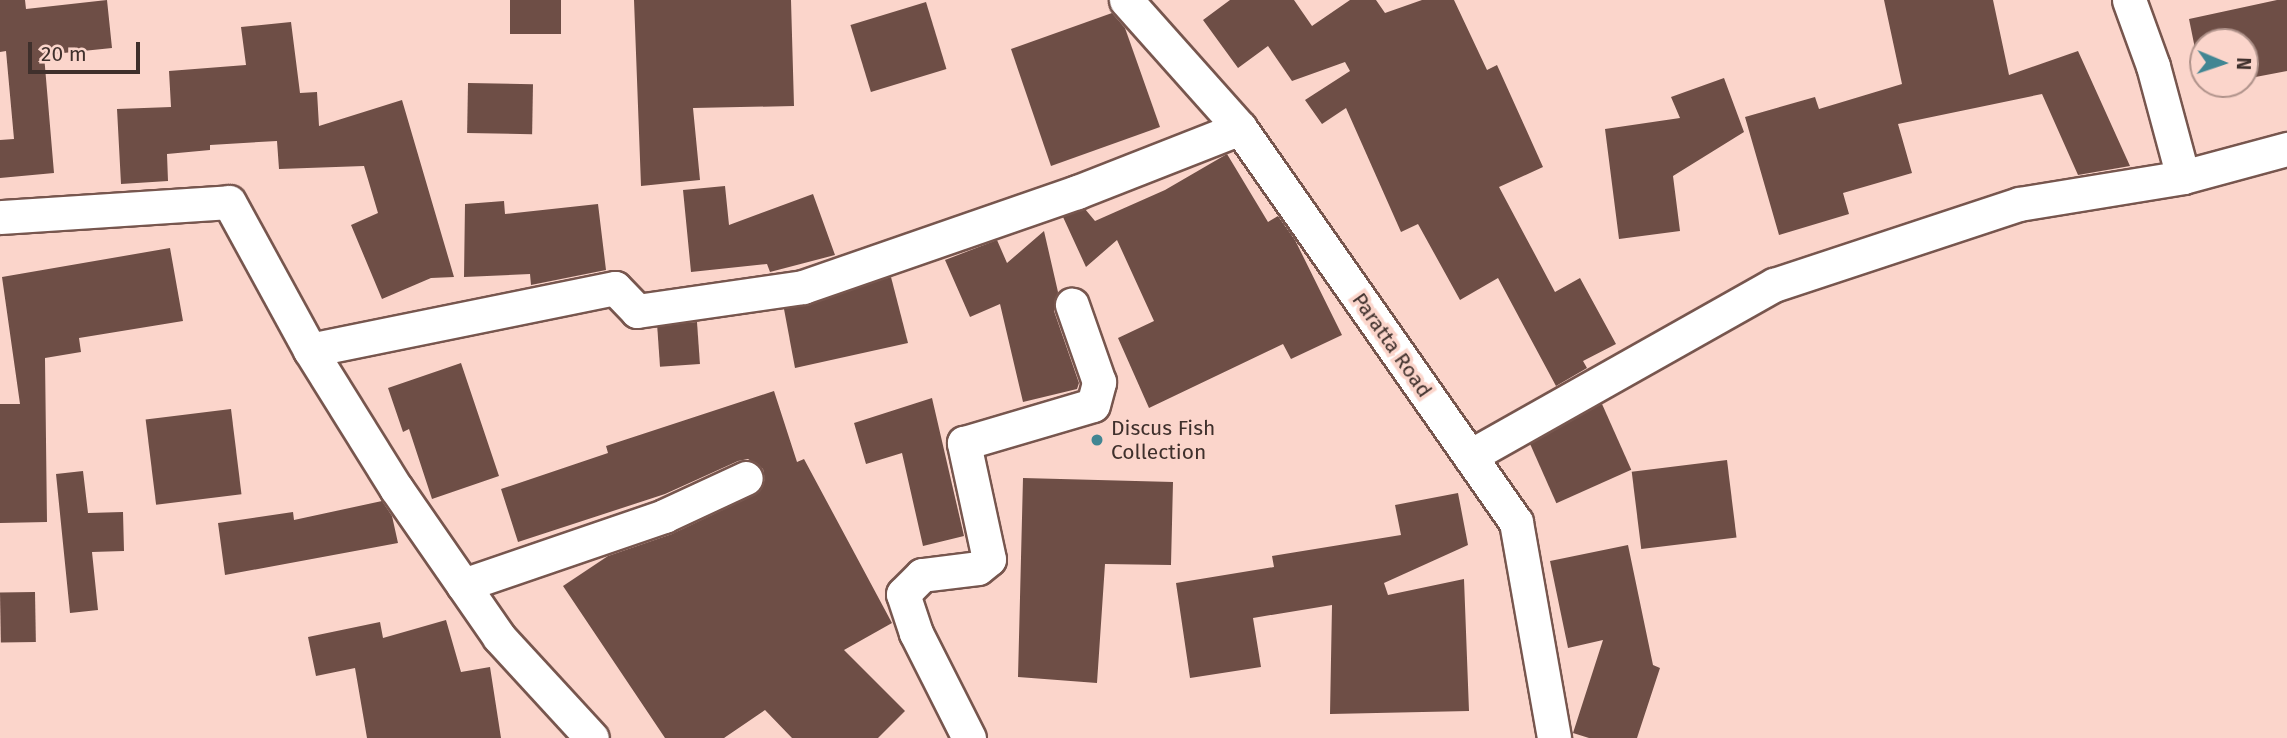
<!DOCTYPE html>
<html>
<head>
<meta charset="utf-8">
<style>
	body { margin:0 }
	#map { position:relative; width:2287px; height:738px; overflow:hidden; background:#fbd5cb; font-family:"Fira Sans",sans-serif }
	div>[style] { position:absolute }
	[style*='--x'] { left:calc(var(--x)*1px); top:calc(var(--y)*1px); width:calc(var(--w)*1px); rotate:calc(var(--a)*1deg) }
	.building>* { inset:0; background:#6e4e46; transform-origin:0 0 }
	.roads { filter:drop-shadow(2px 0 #77564e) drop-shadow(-2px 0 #77564e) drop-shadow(0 2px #77564e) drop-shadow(0 -2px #77564e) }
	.street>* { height:33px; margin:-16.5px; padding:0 16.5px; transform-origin:16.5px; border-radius:16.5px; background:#fff }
	.dots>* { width:19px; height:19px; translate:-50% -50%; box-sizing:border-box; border:4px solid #fbd5cb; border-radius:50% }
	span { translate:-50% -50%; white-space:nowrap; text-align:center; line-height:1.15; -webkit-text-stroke:7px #fbd5cb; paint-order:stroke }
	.street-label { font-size:21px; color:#3f302c }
	.poi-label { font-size:21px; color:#3f302c }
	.left { translate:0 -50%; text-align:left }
	.north { position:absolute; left:2189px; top:28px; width:70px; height:70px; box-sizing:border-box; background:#fbd5cb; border:2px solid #b0938b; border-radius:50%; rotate:92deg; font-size:19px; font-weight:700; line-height:28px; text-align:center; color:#3f302c }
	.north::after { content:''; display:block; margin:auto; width:24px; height:32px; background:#418693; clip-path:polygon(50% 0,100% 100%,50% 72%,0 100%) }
	.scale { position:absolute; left:28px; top:42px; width:112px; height:32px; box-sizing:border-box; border:4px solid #3f302c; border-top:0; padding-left:9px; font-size:21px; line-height:24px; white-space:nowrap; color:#3f302c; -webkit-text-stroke:5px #fbd5cb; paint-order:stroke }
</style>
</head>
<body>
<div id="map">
	<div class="building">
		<div style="clip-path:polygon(0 0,25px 0,26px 9px,107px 0,112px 48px,44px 55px,54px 173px,0 178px,0 140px,14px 139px,6px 51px,0 52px)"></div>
		<div style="left:510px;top:0;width:51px;height:34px"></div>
		<div style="clip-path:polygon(634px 0,791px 0,794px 106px,693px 108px,700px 180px,641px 186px)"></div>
		<div style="clip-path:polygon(1230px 0,1294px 0,1312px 26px,1350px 0,1376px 0,1385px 13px,1422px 0,1454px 0,1487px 70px,1497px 65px,1543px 167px,1499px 187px,1555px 292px,1580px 278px,1616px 344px,1583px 361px,1587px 368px,1556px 386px,1498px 278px,1460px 300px,1418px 224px,1401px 232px,1346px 108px,1322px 124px,1305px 100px,1350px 71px,1345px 62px,1292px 81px,1268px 46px,1238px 68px,1203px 20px)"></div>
		<div style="clip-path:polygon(1884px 0,1993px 0,2009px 75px,2078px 51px,2130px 166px,2078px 175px,2042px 94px,1898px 124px,1912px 173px,1843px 193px,1849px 214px,1779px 235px,1745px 117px,1815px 97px,1819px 109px,1902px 84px)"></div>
		<div style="clip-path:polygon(2277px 0,2287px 0,2287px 71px,2245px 79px,2245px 42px,2203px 42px,2203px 84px,2222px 84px,2203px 88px,2189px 19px)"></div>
		<div style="left:926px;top:2px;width:70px;height:79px;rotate:73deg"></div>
		<div style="clip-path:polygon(1112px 13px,1125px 28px,1160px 127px,1051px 166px,1011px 49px)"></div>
		<div style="clip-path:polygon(291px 22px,300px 93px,317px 92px,319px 126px,402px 100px,454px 277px,431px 278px,382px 299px,351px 225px,378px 213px,364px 166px,279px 169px,277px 141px,210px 145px,210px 150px,167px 154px,168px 181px,121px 184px,117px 109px,171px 107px,169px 71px,246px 65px,241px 27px)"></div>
		<div style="clip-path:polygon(1724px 78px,1744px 132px,1673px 176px,1680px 231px,1619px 239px,1605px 129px,1680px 118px,1671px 97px)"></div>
		<div style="left:468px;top:83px;width:65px;height:50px;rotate:1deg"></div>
		<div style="clip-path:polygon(1227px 154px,1268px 222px,1278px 216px,1295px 240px,1342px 335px,1291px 359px,1283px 344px,1149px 408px,1118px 338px,1154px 321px,1117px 240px,1086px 267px,1063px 217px,1085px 209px,1095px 221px,1165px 190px)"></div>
		<div style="clip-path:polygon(725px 186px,729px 225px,813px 194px,835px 255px,770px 272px,767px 264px,691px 272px,683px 190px)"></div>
		<div style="clip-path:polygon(504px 201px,505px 214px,598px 204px,606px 270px,531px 285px,530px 274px,464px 277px,465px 204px)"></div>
		<div style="clip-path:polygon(1044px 231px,1058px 292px,1054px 311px,1079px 383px,1077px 389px,1023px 402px,1000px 304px,970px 317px,945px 260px,997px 240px,1007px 263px)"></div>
		<div style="clip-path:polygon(170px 248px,183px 321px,79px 338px,81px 352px,45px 358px,47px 522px,0 523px,0 404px,20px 404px,2px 277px)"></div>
		<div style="clip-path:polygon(891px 277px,908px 343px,795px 368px,784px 309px)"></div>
		<div style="left:697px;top:322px;width:42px;height:40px;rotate:86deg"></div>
		<div style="clip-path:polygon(461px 363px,499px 476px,432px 499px,409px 429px,403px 432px,388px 388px)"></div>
		<div style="clip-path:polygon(774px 391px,797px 462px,804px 459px,892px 623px,844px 650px,905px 711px,878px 738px,792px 738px,765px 710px,724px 738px,665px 738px,563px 586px,608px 556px,672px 534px,754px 495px,765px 480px,763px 469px,748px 459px,738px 461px,665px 494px,518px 542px,501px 489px,608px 453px,606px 446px)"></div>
		<div style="clip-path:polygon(932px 398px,964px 536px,923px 546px,902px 453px,866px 464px,854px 423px)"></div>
		<div style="left:1602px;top:404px;width:72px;height:82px;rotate:66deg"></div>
		<div style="left:231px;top:409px;width:86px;height:86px;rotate:83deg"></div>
		<div style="left:1727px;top:460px;width:78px;height:96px;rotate:83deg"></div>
		<div style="clip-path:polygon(83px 471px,88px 513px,123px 512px,124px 551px,92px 552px,98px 610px,70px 613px,56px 474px)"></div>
		<div style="clip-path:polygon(1023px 478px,1173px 482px,1171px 565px,1105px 564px,1097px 683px,1018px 677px)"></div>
		<div style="clip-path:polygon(1458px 493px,1468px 545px,1384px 583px,1388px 595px,1464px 579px,1469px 711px,1330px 714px,1332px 605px,1253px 618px,1261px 667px,1190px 678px,1176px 583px,1274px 567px,1272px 556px,1401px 535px,1395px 505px)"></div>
		<div style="clip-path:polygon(382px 501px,392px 516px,398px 543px,225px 575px,218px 523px,293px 512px,294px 520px)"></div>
		<div style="clip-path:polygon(1628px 545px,1653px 665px,1660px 668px,1637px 738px,1589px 738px,1573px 733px,1603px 640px,1568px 648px,1550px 561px)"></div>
		<div style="left:35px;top:592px;width:50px;height:35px;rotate:89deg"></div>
		<div style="clip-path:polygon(446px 620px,461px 672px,490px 667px,501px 738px,367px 738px,355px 668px,316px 676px,308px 637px,380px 622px,383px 638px)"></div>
	</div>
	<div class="roads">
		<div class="street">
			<div style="--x:1126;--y:0;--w:171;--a:48.3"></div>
			<div style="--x:1240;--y:128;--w:481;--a:55"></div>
			<div style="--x:1516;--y:522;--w:219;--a:80"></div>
			<div style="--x:2129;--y:0;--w:70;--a:70"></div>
			<div style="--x:2153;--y:66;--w:115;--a:74.9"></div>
			<div style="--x:0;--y:217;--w:229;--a:-3.7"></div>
			<div style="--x:229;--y:202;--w:169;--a:61.3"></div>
			<div style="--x:310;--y:350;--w:311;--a:-11.5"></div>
			<div style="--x:615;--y:288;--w:32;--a:46"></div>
			<div style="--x:637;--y:311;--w:168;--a:-8.2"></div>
			<div style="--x:803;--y:287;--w:290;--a:-19.1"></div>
			<div style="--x:1077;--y:192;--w:175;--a:-21.4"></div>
			<div style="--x:310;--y:350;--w:163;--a:58.1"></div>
			<div style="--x:396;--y:488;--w:181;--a:55.3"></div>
			<div style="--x:499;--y:637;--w:137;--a:47.4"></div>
			<div style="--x:1470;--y:456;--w:349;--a:-29.4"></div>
			<div style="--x:1774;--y:285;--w:258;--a:-18.3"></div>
			<div style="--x:2019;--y:204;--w:166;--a:-9.3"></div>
			<div style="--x:2183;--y:177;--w:108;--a:-15.1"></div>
			<div style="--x:463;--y:585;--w:213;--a:-18.9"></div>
			<div style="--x:664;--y:516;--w:90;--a:-24.9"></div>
			<div style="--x:969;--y:738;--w:118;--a:-116.8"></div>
			<div style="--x:916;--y:633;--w:41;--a:-108.4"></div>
			<div style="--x:903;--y:594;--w:27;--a:-45"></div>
			<div style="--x:922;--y:575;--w:56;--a:-7.1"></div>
			<div style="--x:978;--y:568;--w:14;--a:-39"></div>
			<div style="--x:989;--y:559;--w:119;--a:-102.2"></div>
			<div style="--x:964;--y:443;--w:134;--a:-16.4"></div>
			<div style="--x:1093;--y:405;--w:24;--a:-75"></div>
			<div style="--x:1099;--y:382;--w:82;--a:-109.3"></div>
		</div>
	</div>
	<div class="dots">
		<div style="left:1097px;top:440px;background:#418693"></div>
	</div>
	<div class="street-label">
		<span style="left:1392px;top:345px;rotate:55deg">Paratta Road</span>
	</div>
	<div class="poi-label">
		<span class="left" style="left:1111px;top:440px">Discus Fish<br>Collection</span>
	</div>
	<div class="north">N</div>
	<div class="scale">20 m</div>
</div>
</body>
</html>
